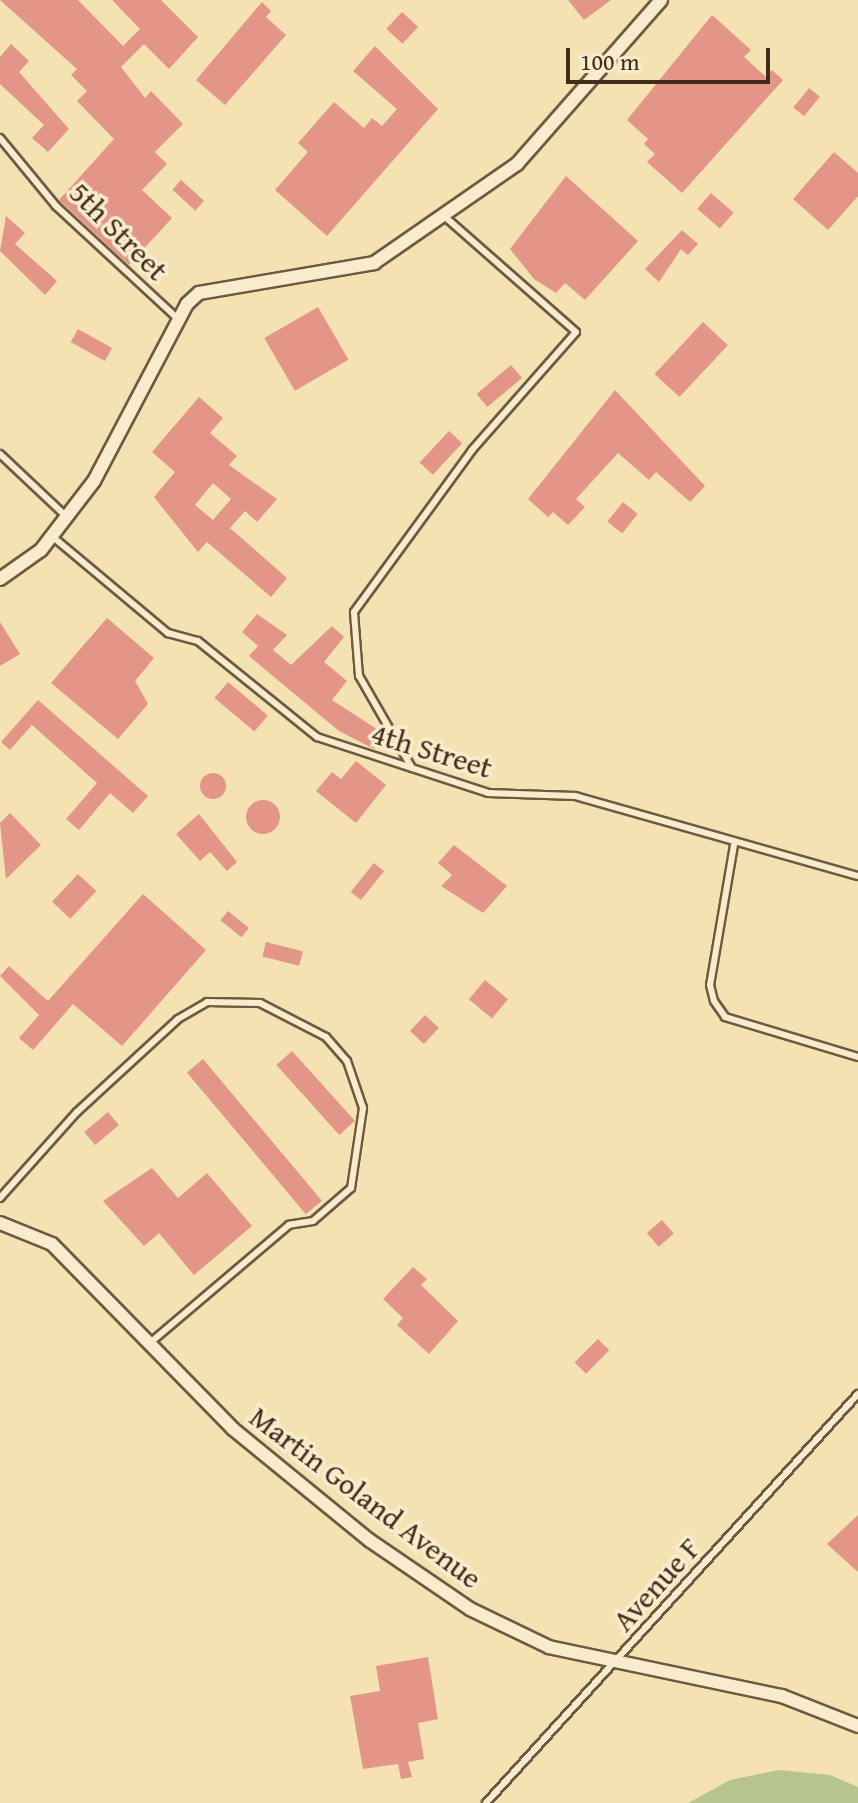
<!DOCTYPE html>
<html>
<head>
<meta charset="utf-8">
<style>
	body { margin:0 }
	#map { position:relative; width:858px; height:1803px; overflow:hidden; background:#f4e2b2; font-family:"Gentium Book Plus",serif }
	div>[style] { position:absolute }
	[style*='--x'] { left:calc(var(--x)*1px); top:calc(var(--y)*1px); width:calc(var(--w)*1px); rotate:calc(var(--a)*1deg) }
	.green>* { inset:0; background:#b8c48f }
	.building>* { inset:0; background:#e39588; transform-origin:0 0 }
	.round { border-radius:50% }
	.roads { filter:drop-shadow(2px 0 #6e5a41) drop-shadow(-2px 0 #6e5a41) drop-shadow(0 2px #6e5a41) drop-shadow(0 -2px #6e5a41) }
	.service>* { height:6px; margin:-3px; padding:0 3px; transform-origin:3px; border-radius:3px; background:#f8eccd }
	.minor>* { height:12px; margin:-6px; padding:0 6px; transform-origin:6px; border-radius:6px; background:#f8eccd }
	span { translate:-50% -50%; white-space:nowrap; text-align:center; line-height:1.15; -webkit-text-stroke:7px #f8eccd; paint-order:stroke }
	.street-label { font-size:30px; color:#422d1b }
	.scale { position:absolute; left:566px; top:48px; width:204px; height:36px; box-sizing:border-box; border:4px solid #422d1b; border-top:0; padding-left:10px; font-size:24px; line-height:28px; white-space:nowrap; color:#422d1b; -webkit-text-stroke:6px #f8eccd; paint-order:stroke }
</style>
</head>
<body>
<div id="map">
	<div class="green">
		<div style="clip-path:polygon(779px 1770px,830px 1775px,858px 1787px,858px 1803px,688px 1803px,730px 1780px)"></div>
	</div>
	<div class="building">
		<div style="clip-path:polygon(0 0,78px 0,123px 46px,140px 29px,112px 0,161px 0,198px 37px,169px 69px,144px 44px,121px 67px,145px 98px,151px 91px,183px 124px,155px 152px,167px 164px,142px 190px,172px 218px,129px 265px,59px 200px,114px 139px,77px 101px,87px 91px,71px 75px,77px 69px)"></div>
		<div style="clip-path:polygon(568px 0,611px 0,584px 20px)"></div>
		<div style="clip-path:polygon(262px 2px,271px 11px,266px 17px,286px 35px,225px 105px,196px 80px)"></div>
		<div style="left:402px;top:12px;width:22px;height:23px;rotate:43deg"></div>
		<div style="clip-path:polygon(712px 15px,751px 50px,744px 57px,766px 77px,772px 70px,783px 80px,682px 193px,647px 162px,655px 154px,644px 144px,648px 139px,627px 120px)"></div>
		<div style="clip-path:polygon(11px 44px,29px 61px,19px 72px,69px 129px,48px 152px,32px 138px,44px 125px,0 84px,0 57px)"></div>
		<div style="clip-path:polygon(375px 46px,438px 109px,327px 236px,275px 190px,308px 152px,298px 143px,334px 102px,364px 128px,372px 118px,382px 126px,397px 109px,353px 71px)"></div>
		<div style="left:809px;top:88px;width:14px;height:25px;rotate:39deg"></div>
		<div style="clip-path:polygon(834px 152px,858px 173px,858px 196px,828px 230px,793px 199px)"></div>
		<div style="clip-path:polygon(566px 176px,638px 241px,585px 300px,565px 283px,556px 293px,534px 279px,510px 249px)"></div>
		<div style="left:181px;top:180px;width:31px;height:13px;rotate:42deg"></div>
		<div style="left:711px;top:193px;width:30px;height:21px;rotate:41deg"></div>
		<div style="clip-path:polygon(6px 216px,25px 233px,15px 244px,57px 281px,45px 295px,0 251px)"></div>
		<div style="clip-path:polygon(682px 230px,698px 244px,688px 255px,681px 249px,659px 282px,645px 269px)"></div>
		<div style="left:318px;top:307px;width:61px;height:62px;rotate:60deg"></div>
		<div style="left:703px;top:322px;width:34px;height:71px;rotate:43deg"></div>
		<div style="left:78px;top:329px;width:39px;height:15px;rotate:29deg"></div>
		<div style="left:511px;top:365px;width:17px;height:45px;rotate:50deg"></div>
		<div style="clip-path:polygon(615px 390px,705px 486px,690px 502px,656px 472px,649px 480px,618px 453px,576px 499px,585px 507px,568px 525px,553px 512px,548px 517px,528px 499px)"></div>
		<div style="clip-path:polygon(evenodd,199px 397px,223px 418px,210px 433px,237px 456px,229px 465px,277px 499px,257px 522px,245px 511px,230px 528px,287px 578px,271px 597px,207px 542px,198px 552px,154px 497px,175px 472px,152px 452px,199px 397px,213px 483px,231px 499px,213px 520px,195px 505px,213px 483px)"></div>
		<div style="left:449px;top:431px;width:18px;height:43px;rotate:43deg"></div>
		<div style="left:623px;top:502px;width:19px;height:25px;rotate:39deg"></div>
		<div style="clip-path:polygon(257px 614px,287px 635px,273px 650px,291px 665px,332px 626px,344px 637px,324px 662px,347px 681px,332px 700px,386px 735px,374px 749px,339px 731px,249px 656px,258px 646px,242px 632px)"></div>
		<div style="clip-path:polygon(107px 618px,154px 658px,135px 681px,148px 704px,118px 739px,51px 683px)"></div>
		<div style="clip-path:polygon(0 622px,20px 654px,0 666px)"></div>
		<div style="left:228px;top:682px;width:52px;height:21px;rotate:40deg"></div>
		<div style="clip-path:polygon(38px 700px,148px 796px,133px 813px,110px 793px,79px 830px,66px 819px,97px 783px,32px 725px,10px 750px,1px 742px)"></div>
		<div style="clip-path:polygon(356px 761px,386px 785px,356px 823px,316px 791px,332px 772px,341px 779px)"></div>
		<div class="round" style="left:200px;top:773px;width:26px;height:26px"></div>
		<div class="round" style="left:246px;top:800px;width:34px;height:34px"></div>
		<div style="clip-path:polygon(10px 813px,41px 845px,6px 879px,0 823px)"></div>
		<div style="clip-path:polygon(199px 814px,237px 862px,227px 871px,210px 852px,200px 861px,176px 834px)"></div>
		<div style="clip-path:polygon(454px 845px,507px 886px,483px 913px,441px 886px,452px 875px,438px 863px)"></div>
		<div style="left:374px;top:863px;width:13px;height:37px;rotate:39deg"></div>
		<div style="left:78px;top:874px;width:25px;height:38px;rotate:43deg"></div>
		<div style="clip-path:polygon(143px 894px,206px 950px,122px 1046px,73px 1004px,33px 1050px,19px 1038px,39px 1015px,0 976px,9px 966px,48px 1001px)"></div>
		<div style="left:228px;top:911px;width:27px;height:12px;rotate:39deg"></div>
		<div style="left:266px;top:942px;width:38px;height:15px;rotate:14deg"></div>
		<div style="left:485px;top:980px;width:30px;height:25px;rotate:40deg"></div>
		<div style="left:425px;top:1015px;width:19px;height:22px;rotate:43deg"></div>
		<div style="left:292px;top:1051px;width:94px;height:21px;rotate:48deg"></div>
		<div style="left:203px;top:1059px;width:185px;height:21px;rotate:50deg"></div>
		<div style="left:108px;top:1112px;width:17px;height:31px;rotate:50deg"></div>
		<div style="clip-path:polygon(152px 1168px,178px 1198px,207px 1173px,252px 1226px,194px 1275px,159px 1233px,144px 1246px,103px 1201px)"></div>
		<div style="left:662px;top:1220px;width:18px;height:20px;rotate:49deg"></div>
		<div style="clip-path:polygon(413px 1267px,427px 1279px,421px 1285px,458px 1321px,429px 1354px,397px 1325px,403px 1318px,383px 1299px)"></div>
		<div style="left:598px;top:1339px;width:16px;height:33px;rotate:45deg"></div>
		<div style="clip-path:polygon(858px 1515px,858px 1572px,827px 1544px)"></div>
		<div style="clip-path:polygon(428px 1657px,438px 1719px,418px 1723px,424px 1759px,408px 1762px,412px 1777px,401px 1779px,398px 1764px,363px 1769px,350px 1696px,380px 1691px,376px 1666px)"></div>
	</div>
	<div class="roads">
		<div class="service">
			<div style="--x:0;--y:138;--w:88;--a:50.5"></div>
			<div style="--x:56;--y:206;--w:165;--a:42.8"></div>
			<div style="--x:0;--y:454;--w:93;--a:43.3"></div>
			<div style="--x:53;--y:537;--w:150;--a:39.9"></div>
			<div style="--x:168;--y:633;--w:31;--a:15"></div>
			<div style="--x:198;--y:641;--w:153;--a:38.9"></div>
			<div style="--x:317;--y:737;--w:180;--a:18.1"></div>
			<div style="--x:488;--y:793;--w:87;--a:2"></div>
			<div style="--x:575;--y:796;--w:294;--a:15.8"></div>
			<div style="--x:412;--y:768;--w:106;--a:-119.9"></div>
			<div style="--x:359;--y:676;--w:64;--a:-94.5"></div>
			<div style="--x:354;--y:612;--w:200;--a:-53.9"></div>
			<div style="--x:472;--y:450;--w:157;--a:-48.6"></div>
			<div style="--x:576;--y:332;--w:176;--a:-138.7"></div>
			<div style="--x:734;--y:845;--w:142;--a:99.7"></div>
			<div style="--x:710;--y:985;--w:16;--a:76"></div>
			<div style="--x:714;--y:1001;--w:19;--a:55"></div>
			<div style="--x:725;--y:1017;--w:139;--a:16.7"></div>
			<div style="--x:0;--y:1198;--w:115;--a:-48.2"></div>
			<div style="--x:77;--y:1112;--w:137;--a:-42.6"></div>
			<div style="--x:178;--y:1019;--w:34;--a:-30"></div>
			<div style="--x:207;--y:1002;--w:53;--a:1.1"></div>
			<div style="--x:260;--y:1003;--w:74;--a:27.3"></div>
			<div style="--x:326;--y:1037;--w:32;--a:49"></div>
			<div style="--x:347;--y:1061;--w:50;--a:71.2"></div>
			<div style="--x:363;--y:1108;--w:81;--a:98.5"></div>
			<div style="--x:351;--y:1188;--w:50;--a:139"></div>
			<div style="--x:313;--y:1221;--w:24;--a:171"></div>
			<div style="--x:289;--y:1225;--w:182;--a:139.7"></div>
			<div style="--x:486;--y:1803;--w:553;--a:-47.71"></div>
		</div>
		<div class="minor">
			<div style="--x:0;--y:579;--w:50;--a:-35.3"></div>
			<div style="--x:41;--y:550;--w:87;--a:-52.5"></div>
			<div style="--x:94;--y:481;--w:200;--a:-62.3"></div>
			<div style="--x:187;--y:304;--w:16;--a:-43"></div>
			<div style="--x:199;--y:293;--w:178;--a:-9.7"></div>
			<div style="--x:374;--y:263;--w:174;--a:-34.7"></div>
			<div style="--x:517;--y:164;--w:218;--a:-48.7"></div>
			<div style="--x:0;--y:1223;--w:56;--a:22"></div>
			<div style="--x:52;--y:1244;--w:259;--a:45.6"></div>
			<div style="--x:233;--y:1429;--w:176;--a:39.2"></div>
			<div style="--x:369;--y:1540;--w:122;--a:34.3"></div>
			<div style="--x:470;--y:1609;--w:88;--a:25.7"></div>
			<div style="--x:549;--y:1647;--w:238;--a:11.9"></div>
			<div style="--x:782;--y:1696;--w:82;--a:21.5"></div>
		</div>
	</div>
	<div class="street-label">
		<span style="left:119px;top:231px;rotate:45deg">5th Street</span>
		<span style="left:432px;top:750px;rotate:17deg">4th Street</span>
		<span style="left:366px;top:1497px;rotate:37deg">Martin Goland Avenue</span>
		<span style="left:656px;top:1584px;rotate:-48deg">Avenue F</span>
	</div>
	<div class="scale">100 m</div>
</div>
</body>
</html>
